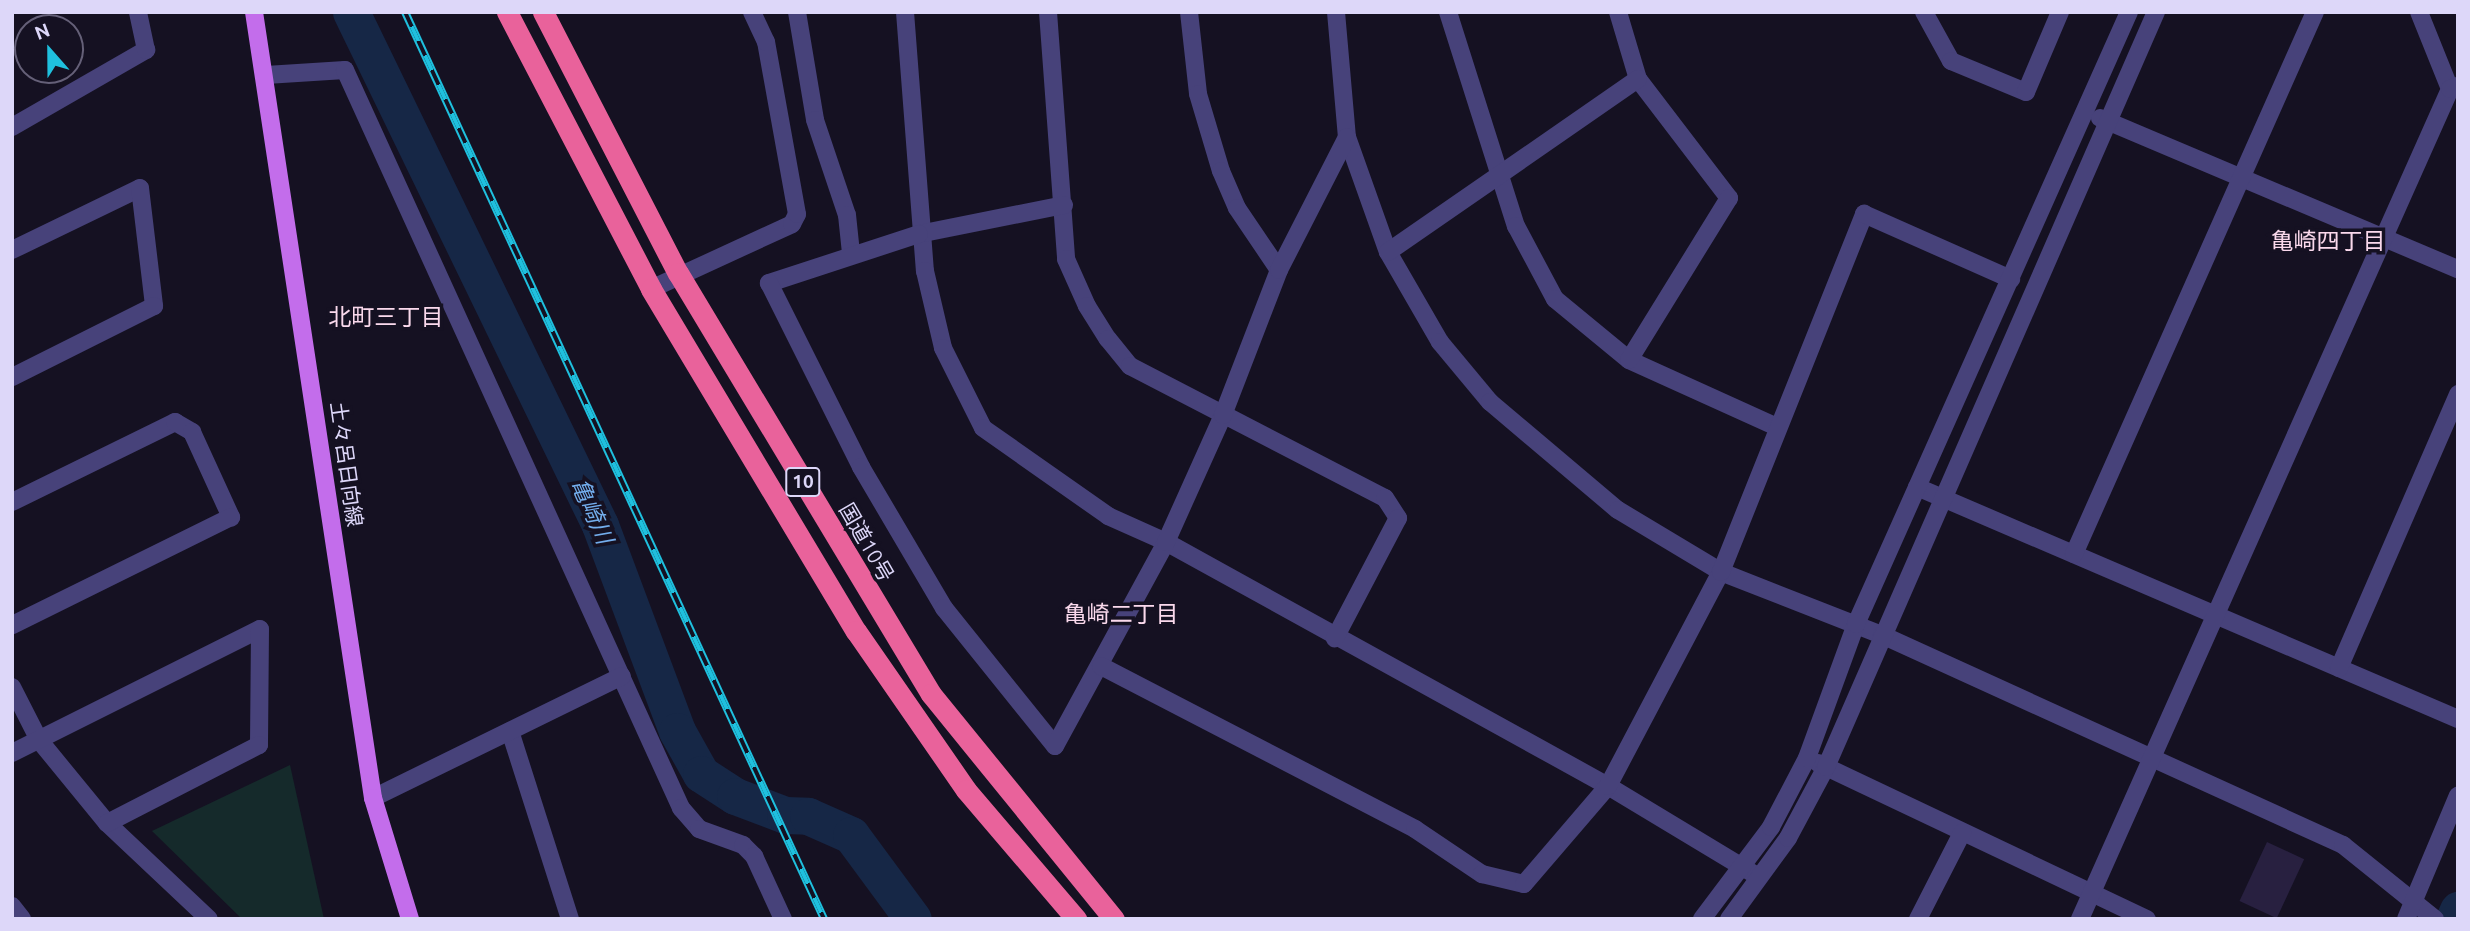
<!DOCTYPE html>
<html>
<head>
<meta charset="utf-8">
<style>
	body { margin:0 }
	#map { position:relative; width:2470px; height:931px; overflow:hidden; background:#151122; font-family:Ubuntu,"Noto Sans JP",sans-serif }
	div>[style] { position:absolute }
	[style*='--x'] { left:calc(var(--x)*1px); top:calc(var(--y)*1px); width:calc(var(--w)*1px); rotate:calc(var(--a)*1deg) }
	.green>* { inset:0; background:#152a2b }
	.river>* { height:37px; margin:-18.5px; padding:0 18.5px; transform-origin:18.5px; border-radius:18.5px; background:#162746 }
	.building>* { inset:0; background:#282040; transform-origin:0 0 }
	.minor>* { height:18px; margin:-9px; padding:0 9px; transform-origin:9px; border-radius:9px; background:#47427a }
	.major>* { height:18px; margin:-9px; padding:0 9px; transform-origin:9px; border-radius:9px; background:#c36deb }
	.highway>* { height:21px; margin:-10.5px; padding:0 10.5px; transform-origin:10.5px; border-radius:10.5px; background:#e9629b }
	.rail>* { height:8px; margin-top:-4px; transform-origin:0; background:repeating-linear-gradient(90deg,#151122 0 16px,#1fc0de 0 32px); box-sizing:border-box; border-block:2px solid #1fc0de }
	span { translate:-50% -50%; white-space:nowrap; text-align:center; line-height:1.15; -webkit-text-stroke:7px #151122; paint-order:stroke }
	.shield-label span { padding:2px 5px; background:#151122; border:2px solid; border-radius:5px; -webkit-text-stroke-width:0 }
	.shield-label { font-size:19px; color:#ddd7f9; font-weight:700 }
	.street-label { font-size:21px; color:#ddd7f9 }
	.neighbourhood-label { font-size:23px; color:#fad9ec }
	.water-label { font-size:23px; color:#73adec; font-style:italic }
	.frame { position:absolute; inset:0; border:14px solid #ddd7f9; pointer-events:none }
	.north { position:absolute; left:14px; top:14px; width:70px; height:70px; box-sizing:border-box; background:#151122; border:2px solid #656078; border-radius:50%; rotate:339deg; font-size:19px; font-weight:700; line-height:28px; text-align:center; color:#ddd7f9 }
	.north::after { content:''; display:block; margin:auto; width:24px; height:32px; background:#1fc0de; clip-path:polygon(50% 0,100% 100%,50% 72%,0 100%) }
</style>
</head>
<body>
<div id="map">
	<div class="green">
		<div style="clip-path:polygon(290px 765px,324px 919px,242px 919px,152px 831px)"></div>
	</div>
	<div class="river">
		<div style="--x:351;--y:12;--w:570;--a:64.11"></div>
		<div style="--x:600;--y:525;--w:220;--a:69.5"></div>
		<div style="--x:677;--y:731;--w:49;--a:60.8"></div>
		<div style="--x:701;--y:774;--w:40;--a:32.9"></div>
		<div style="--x:735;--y:796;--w:53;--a:20.8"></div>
		<div style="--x:785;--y:815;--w:23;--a:2"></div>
		<div style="--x:808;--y:816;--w:47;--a:23.8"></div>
		<div style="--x:851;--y:835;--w:104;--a:53.6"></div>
		<div style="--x:2454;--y:919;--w:10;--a:-66"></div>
	</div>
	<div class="building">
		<div style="left:2267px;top:842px;width:41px;height:65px;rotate:25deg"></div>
	</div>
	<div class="minor">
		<div style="--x:797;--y:12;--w:109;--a:80.5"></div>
		<div style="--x:815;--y:120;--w:100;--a:71.4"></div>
		<div style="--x:847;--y:215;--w:38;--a:84"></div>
		<div style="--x:905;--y:12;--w:260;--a:85.6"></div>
		<div style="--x:925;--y:271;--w:79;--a:76.8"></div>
		<div style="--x:943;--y:348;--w:89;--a:63.4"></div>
		<div style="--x:983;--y:428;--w:153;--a:35.1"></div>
		<div style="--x:1108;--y:516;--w:64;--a:24.1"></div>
		<div style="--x:1166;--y:542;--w:505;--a:28.9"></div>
		<div style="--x:1608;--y:786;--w:176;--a:31.1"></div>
		<div style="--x:1048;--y:12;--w:248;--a:85.8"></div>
		<div style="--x:1066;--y:259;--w:51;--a:65.9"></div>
		<div style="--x:1087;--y:306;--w:39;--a:58"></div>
		<div style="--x:1108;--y:339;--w:35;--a:51"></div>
		<div style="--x:1130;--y:366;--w:287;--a:27.4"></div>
		<div style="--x:1385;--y:498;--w:24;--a:57"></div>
		<div style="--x:1398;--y:518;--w:136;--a:117.7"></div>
		<div style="--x:1189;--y:12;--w:82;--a:83.7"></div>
		<div style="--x:1198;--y:94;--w:80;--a:73.4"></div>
		<div style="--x:1221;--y:171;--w:40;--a:66.6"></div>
		<div style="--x:1237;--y:208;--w:75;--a:55.9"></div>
		<div style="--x:1336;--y:12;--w:125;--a:85"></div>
		<div style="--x:1347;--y:137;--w:122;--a:70.4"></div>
		<div style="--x:1388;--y:252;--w:104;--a:60"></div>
		<div style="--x:1440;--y:342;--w:78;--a:50.2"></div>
		<div style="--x:1490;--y:402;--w:167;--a:40.2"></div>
		<div style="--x:1618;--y:510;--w:120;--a:31"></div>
		<div style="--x:1721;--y:572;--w:173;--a:21.4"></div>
		<div style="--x:1882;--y:635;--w:507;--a:24.49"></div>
		<div style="--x:2343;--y:845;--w:118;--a:38.8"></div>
		<div style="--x:1448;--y:12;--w:225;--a:72.4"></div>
		<div style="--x:1516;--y:226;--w:83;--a:61.9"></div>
		<div style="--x:1555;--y:299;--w:96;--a:39.5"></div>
		<div style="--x:1629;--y:360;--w:162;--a:24.4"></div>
		<div style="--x:1618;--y:12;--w:70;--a:73.4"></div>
		<div style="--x:1638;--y:79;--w:150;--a:52.6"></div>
		<div style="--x:1729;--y:198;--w:190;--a:121.7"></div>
		<div style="--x:1924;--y:12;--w:56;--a:61.1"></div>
		<div style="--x:1951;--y:61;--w:81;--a:22.5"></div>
		<div style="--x:2026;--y:92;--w:87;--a:-67"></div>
		<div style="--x:2419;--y:12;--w:83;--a:68.1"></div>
		<div style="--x:266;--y:75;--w:79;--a:-3.6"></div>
		<div style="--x:345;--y:70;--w:811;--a:65.52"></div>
		<div style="--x:681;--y:808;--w:28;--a:49"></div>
		<div style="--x:699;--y:829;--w:47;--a:20"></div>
		<div style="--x:743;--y:845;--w:16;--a:45"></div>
		<div style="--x:754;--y:856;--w:69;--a:65.3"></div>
		<div style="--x:2100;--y:118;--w:389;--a:22.9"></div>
		<div style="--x:12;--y:127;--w:155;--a:-29.9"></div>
		<div style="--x:146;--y:50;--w:39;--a:-102"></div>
		<div style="--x:1064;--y:205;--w:148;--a:168.7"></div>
		<div style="--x:919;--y:234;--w:158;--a:161.9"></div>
		<div style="--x:769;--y:283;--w:206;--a:63.4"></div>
		<div style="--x:861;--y:467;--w:164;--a:59.5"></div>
		<div style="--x:944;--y:608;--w:177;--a:51.2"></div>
		<div style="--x:1055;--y:746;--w:232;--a:-61.4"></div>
		<div style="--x:1166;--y:542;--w:139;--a:-65.8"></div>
		<div style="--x:1223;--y:415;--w:155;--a:-68.9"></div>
		<div style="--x:1279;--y:270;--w:149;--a:-62.9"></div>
		<div style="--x:12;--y:250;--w:142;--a:-25.8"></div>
		<div style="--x:140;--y:188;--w:119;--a:83.2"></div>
		<div style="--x:154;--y:306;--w:159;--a:153.4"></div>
		<div style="--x:1388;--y:252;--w:304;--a:-34.7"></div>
		<div style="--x:651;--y:289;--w:155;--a:-24.7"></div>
		<div style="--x:792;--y:224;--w:11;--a:-63"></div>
		<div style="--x:797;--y:214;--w:175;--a:-100.2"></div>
		<div style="--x:766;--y:42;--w:33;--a:-115"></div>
		<div style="--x:1917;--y:487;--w:589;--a:23.21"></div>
		<div style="--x:12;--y:502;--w:182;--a:-26.1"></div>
		<div style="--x:175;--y:422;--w:20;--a:30"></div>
		<div style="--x:192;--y:432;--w:94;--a:65.4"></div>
		<div style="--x:231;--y:517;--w:244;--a:153.7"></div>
		<div style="--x:2074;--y:554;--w:593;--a:-66.03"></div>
		<div style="--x:1101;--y:666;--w:354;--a:27.4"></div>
		<div style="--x:1415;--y:829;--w:81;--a:33.9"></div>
		<div style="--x:1482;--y:874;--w:43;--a:13.4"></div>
		<div style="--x:1524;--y:884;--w:129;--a:-49.4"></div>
		<div style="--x:1608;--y:786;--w:242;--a:-62.2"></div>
		<div style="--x:1721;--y:572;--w:386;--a:-68.2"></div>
		<div style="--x:1864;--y:214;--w:161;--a:23.9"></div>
		<div style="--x:2339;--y:668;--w:299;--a:-66.5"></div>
		<div style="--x:12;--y:687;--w:59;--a:63"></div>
		<div style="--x:39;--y:740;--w:107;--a:50.7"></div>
		<div style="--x:107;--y:823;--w:140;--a:43.3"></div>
		<div style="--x:510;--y:731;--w:197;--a:72.3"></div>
		<div style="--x:12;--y:753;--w:277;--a:-26.6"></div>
		<div style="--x:260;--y:629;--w:116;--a:90.5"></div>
		<div style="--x:259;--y:745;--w:171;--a:152.8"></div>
		<div style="--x:1818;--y:763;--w:364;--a:25.4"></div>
		<div style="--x:373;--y:798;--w:277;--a:-26.1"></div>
		<div style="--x:12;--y:906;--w:16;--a:52"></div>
		<div style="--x:1702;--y:919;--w:115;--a:-53.1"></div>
		<div style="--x:1771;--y:827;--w:78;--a:-62.4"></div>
		<div style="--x:1807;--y:758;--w:143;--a:-69.9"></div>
		<div style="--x:1856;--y:624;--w:670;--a:-65.96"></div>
		<div style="--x:1729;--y:919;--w:100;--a:-53.9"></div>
		<div style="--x:1788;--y:838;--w:81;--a:-61.8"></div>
		<div style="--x:1826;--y:767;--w:824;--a:-66.39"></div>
		<div style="--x:1918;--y:919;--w:97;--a:-62.9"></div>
		<div style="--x:2080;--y:919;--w:909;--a:-65.97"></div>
		<div style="--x:2450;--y:89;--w:9;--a:-21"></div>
		<div style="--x:2406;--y:919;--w:134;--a:-67.2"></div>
	</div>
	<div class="major">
		<div style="--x:254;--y:12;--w:795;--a:81.39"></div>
		<div style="--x:373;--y:798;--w:127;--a:73"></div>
	</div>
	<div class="highway">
		<div style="--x:507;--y:12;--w:312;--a:62.5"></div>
		<div style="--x:651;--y:289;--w:399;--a:59.1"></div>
		<div style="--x:856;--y:631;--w:193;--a:55.3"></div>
		<div style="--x:966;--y:790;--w:170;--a:49.5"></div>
		<div style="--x:543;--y:12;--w:294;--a:62.7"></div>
		<div style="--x:678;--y:273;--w:491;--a:59"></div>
		<div style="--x:931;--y:694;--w:290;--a:50.9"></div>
	</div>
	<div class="rail">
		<div style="--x:405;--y:12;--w:999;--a:65.2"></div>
	</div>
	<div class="shield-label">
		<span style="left:803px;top:482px">10</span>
	</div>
	<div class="street-label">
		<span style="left:347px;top:464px;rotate:82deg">土々呂日向線</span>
		<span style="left:867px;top:542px;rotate:60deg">国道10号</span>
	</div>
	<div class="neighbourhood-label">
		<span style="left:2328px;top:241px">亀崎四丁目</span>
		<span style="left:386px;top:317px">北町三丁目</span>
		<span style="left:1121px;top:614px">亀崎二丁目</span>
	</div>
	<div class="water-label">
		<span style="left:592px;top:511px;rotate:66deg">亀崎川</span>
	</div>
	<div class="frame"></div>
	<div class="north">N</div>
</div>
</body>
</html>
